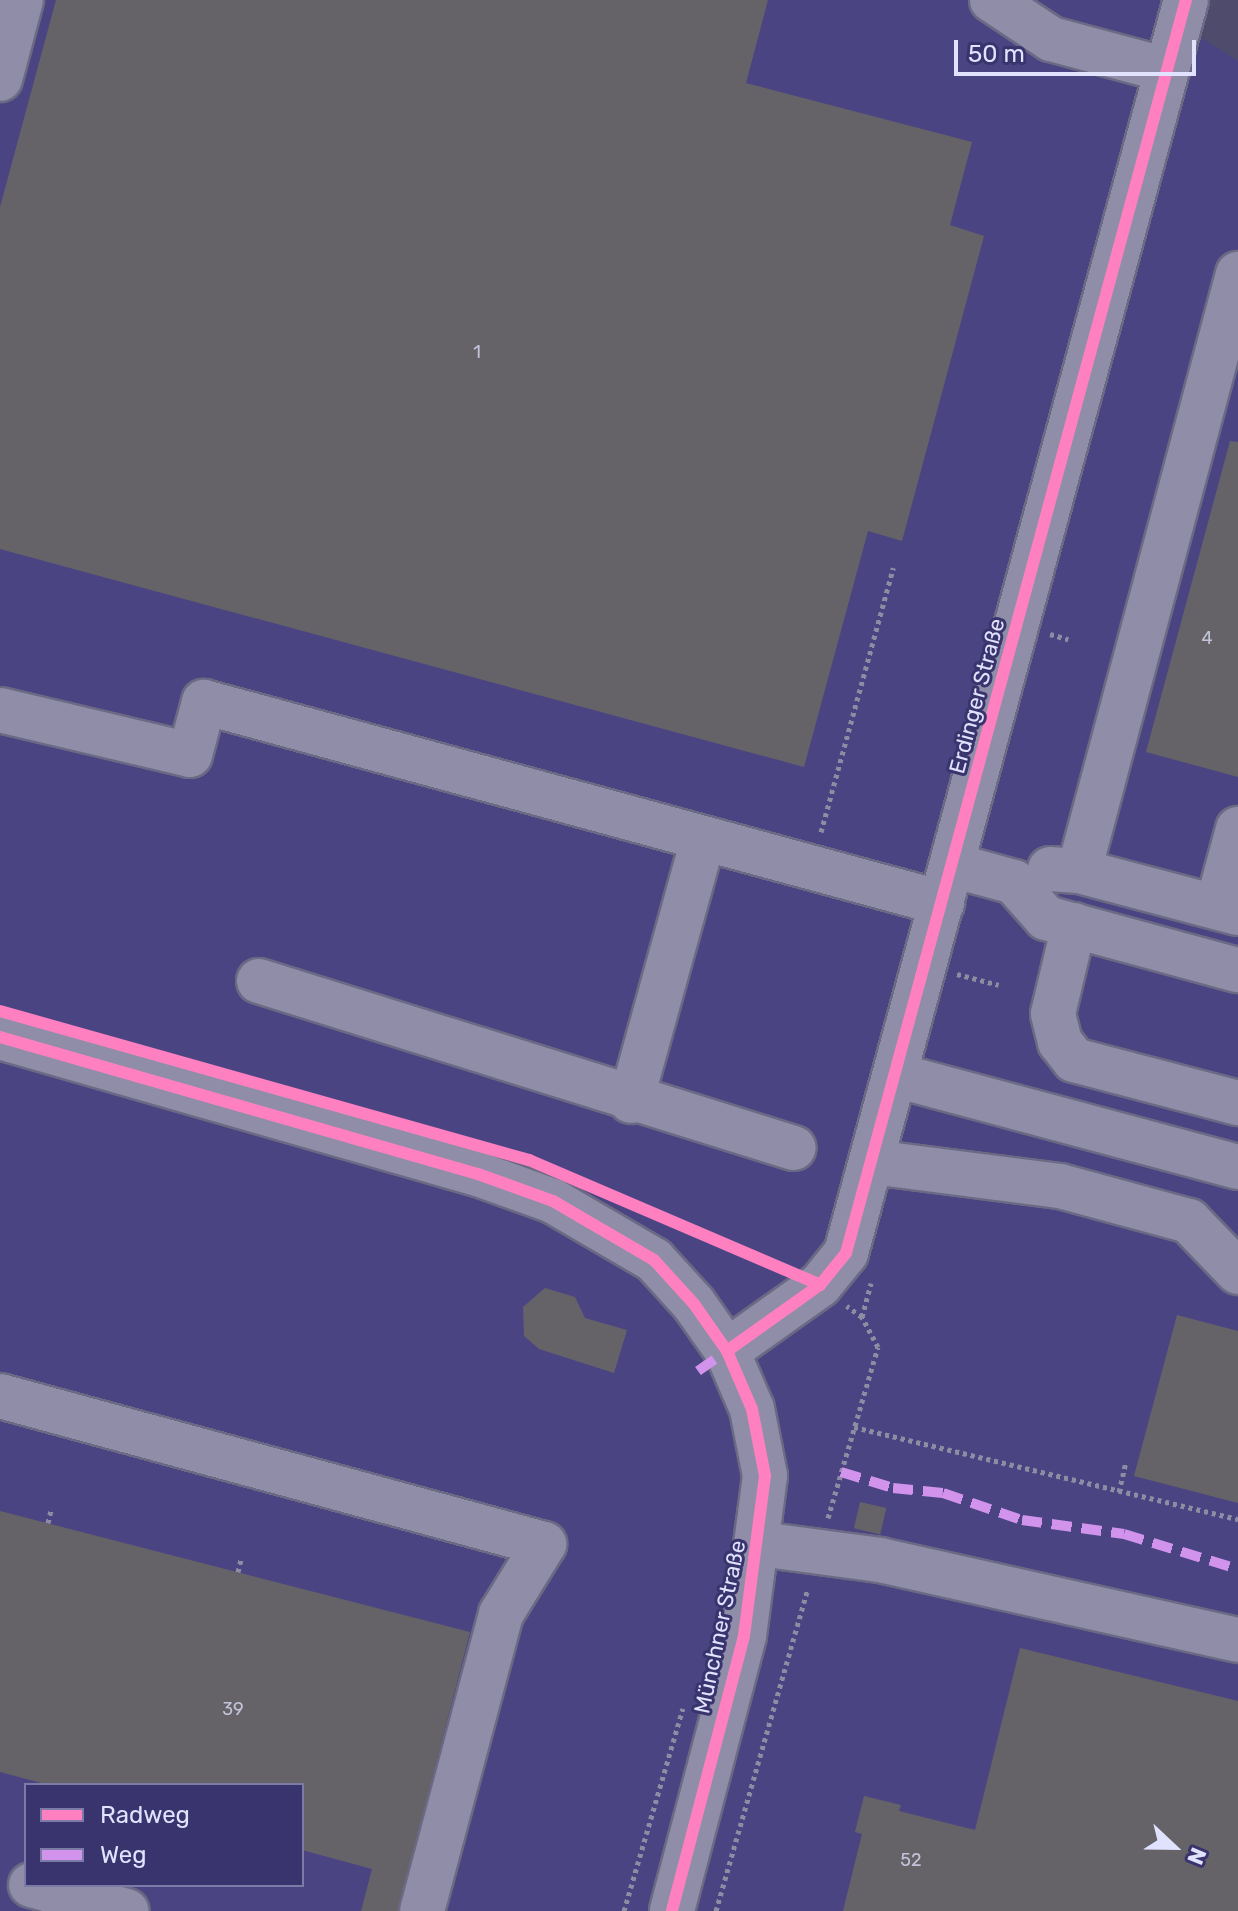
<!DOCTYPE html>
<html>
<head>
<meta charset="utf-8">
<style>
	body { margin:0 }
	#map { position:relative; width:1238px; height:1911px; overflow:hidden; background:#4e4b6c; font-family:Rubik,sans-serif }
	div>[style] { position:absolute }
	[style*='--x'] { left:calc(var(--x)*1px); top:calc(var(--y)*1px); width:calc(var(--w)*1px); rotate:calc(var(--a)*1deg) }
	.built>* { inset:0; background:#4a4582 }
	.building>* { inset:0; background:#656368; transform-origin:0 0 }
	.path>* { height:5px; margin-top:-2.5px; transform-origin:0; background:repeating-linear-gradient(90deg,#8d8ca2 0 4px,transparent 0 8px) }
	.roads { filter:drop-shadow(2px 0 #6b6984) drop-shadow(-2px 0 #6b6984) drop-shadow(0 2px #6b6984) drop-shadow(0 -2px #6b6984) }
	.minor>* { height:44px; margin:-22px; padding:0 22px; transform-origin:22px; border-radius:22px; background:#8f8da8 }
	.quiet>* { height:10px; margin-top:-5px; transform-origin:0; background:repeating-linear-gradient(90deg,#d193ec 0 20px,transparent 0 30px) }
	.cycleway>* { height:12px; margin:-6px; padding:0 6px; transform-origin:6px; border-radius:6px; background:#ff80c0 }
	span { translate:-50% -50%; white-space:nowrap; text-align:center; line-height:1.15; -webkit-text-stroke:6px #39346d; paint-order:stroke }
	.number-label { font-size:18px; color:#c2c2d8 }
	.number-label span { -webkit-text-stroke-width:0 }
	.street-label { font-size:22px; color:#e1e2fe }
	.legend { position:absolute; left:24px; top:1783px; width:280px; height:104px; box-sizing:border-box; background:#39346d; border:2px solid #7c7aa7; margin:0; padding:10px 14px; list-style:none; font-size:24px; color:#e1e2fe }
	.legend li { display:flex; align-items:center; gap:16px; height:40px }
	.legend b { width:40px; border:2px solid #7c7aa7 }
	.north { position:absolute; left:1134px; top:1807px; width:80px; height:80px; -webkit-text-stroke:6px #39346d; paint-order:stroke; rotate:112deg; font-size:22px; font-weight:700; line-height:32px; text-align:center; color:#e1e2fe }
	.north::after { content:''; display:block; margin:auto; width:28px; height:36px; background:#e1e2fe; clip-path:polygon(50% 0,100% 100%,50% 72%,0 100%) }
	.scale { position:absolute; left:954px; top:40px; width:242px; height:36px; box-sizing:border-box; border:4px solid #e1e2fe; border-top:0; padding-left:10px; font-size:24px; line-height:28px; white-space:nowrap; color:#e1e2fe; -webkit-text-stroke:6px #39346d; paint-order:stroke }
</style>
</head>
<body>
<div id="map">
	<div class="built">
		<div style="clip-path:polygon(evenodd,0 0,1160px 0,1163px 14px,1238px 61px,1238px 1911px,0 1911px,0 0,26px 1785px,302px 1785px,302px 1885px,26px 1885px,26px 1785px)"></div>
	</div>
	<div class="building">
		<div style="clip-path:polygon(56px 0,768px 0,746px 83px,972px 142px,950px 225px,984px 236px,944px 385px,902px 541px,868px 531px,804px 767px,0 549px,0 207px)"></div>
		<div style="clip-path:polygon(1230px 441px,1238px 442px,1238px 777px,1146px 752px)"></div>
		<div style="clip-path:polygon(545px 1288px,575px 1297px,585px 1318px,627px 1330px,614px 1373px,539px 1349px,524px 1336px,523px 1307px)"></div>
		<div style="clip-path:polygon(1177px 1315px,1238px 1331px,1238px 1503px,1134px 1476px)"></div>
		<div style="left:860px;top:1502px;width:27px;height:27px;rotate:13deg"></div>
		<div style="clip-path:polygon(0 1511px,470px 1632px,398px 1911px,361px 1911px,372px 1869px,302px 1850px,302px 1785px,49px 1785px,0 1772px)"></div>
		<div style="clip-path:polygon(1020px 1648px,1238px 1701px,1238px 1911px,843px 1911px,862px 1834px,855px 1832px,864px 1796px,901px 1805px,899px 1811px,975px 1830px)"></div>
	</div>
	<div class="path">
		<div style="--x:1050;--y:634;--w:19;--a:16"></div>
		<div style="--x:821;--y:832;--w:274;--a:-74.7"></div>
		<div style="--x:957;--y:974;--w:43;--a:14.7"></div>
		<div style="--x:862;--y:1317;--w:35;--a:-75"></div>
		<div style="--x:854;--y:1427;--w:395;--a:13.5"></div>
		<div style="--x:1119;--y:1492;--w:31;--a:-77"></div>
		<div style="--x:828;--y:1518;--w:178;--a:-73.7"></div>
		<div style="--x:878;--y:1347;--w:34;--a:-118"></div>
		<div style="--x:862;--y:1317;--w:19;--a:-144"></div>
		<div style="--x:48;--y:1523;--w:13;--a:-77"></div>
		<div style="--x:238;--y:1572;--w:13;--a:-77"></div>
		<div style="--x:624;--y:1911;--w:211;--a:-73.8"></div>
		<div style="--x:716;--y:1911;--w:335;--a:-74.1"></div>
	</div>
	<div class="roads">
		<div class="minor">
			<div style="--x:992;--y:0;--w:71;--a:33.5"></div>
			<div style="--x:1051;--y:39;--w:120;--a:15"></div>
			<div style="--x:0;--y:79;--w:82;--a:-75.1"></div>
			<div style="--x:0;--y:710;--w:195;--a:13.3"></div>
			<div style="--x:190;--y:755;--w:55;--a:-75.2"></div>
			<div style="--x:204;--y:702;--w:765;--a:15.24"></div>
			<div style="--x:952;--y:865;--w:64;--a:15.3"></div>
			<div style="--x:1014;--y:882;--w:48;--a:48.4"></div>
			<div style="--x:1046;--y:918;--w:199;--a:15.2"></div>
			<div style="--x:1050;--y:869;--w:29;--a:4"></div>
			<div style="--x:1079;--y:871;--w:164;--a:14.8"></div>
			<div style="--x:1079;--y:871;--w:618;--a:-75.09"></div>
			<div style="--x:1217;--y:907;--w:81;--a:-74.9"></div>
			<div style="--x:1074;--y:925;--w:91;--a:103.3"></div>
			<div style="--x:1053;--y:1014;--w:29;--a:76"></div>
			<div style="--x:1060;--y:1042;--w:23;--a:52"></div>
			<div style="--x:1074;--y:1060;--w:170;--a:14.7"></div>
			<div style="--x:259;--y:981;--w:560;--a:17.34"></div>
			<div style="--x:0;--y:1037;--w:497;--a:16"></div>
			<div style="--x:478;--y:1174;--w:80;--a:19.8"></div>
			<div style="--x:553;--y:1201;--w:117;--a:30.3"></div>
			<div style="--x:654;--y:1260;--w:59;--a:47.7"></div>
			<div style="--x:694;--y:1304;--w:57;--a:54.9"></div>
			<div style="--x:727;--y:1351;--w:63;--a:66.7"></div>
			<div style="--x:752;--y:1409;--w:68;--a:79"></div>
			<div style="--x:765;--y:1476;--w:161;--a:97.5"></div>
			<div style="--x:744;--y:1636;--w:284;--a:104.7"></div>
			<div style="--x:895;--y:1075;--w:355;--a:15"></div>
			<div style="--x:631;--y:1101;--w:272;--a:-74.6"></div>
			<div style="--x:872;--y:1162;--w:190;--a:7.3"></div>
			<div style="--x:1060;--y:1186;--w:134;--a:15.2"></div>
			<div style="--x:1189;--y:1221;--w:71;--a:46.1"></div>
			<div style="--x:727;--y:1351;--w:114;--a:-35.4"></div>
			<div style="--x:820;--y:1285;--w:41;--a:-50.9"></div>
			<div style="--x:846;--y:1253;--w:1298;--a:-74.82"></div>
			<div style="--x:0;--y:1396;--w:564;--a:15.22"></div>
			<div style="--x:760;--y:1544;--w:121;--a:7.6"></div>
			<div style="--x:880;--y:1560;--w:367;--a:12.6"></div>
			<div style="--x:31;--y:1885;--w:99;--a:15.2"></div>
			<div style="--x:422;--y:1911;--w:307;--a:-75.1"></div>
			<div style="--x:501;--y:1614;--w:82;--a:-58.4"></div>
		</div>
	</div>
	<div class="quiet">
		<div style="--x:698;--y:1371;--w:35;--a:-35"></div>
		<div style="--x:841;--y:1472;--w:54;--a:17.1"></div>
		<div style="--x:893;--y:1488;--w:50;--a:5.7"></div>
		<div style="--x:943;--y:1493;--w:83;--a:18.9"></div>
		<div style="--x:1022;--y:1520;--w:103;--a:7.8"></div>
		<div style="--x:1124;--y:1534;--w:119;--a:17.1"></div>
	</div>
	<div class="cycleway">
		<div style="--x:0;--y:1011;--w:550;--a:15.73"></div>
		<div style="--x:529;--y:1160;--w:317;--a:23.2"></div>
		<div style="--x:0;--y:1037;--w:497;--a:16"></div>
		<div style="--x:478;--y:1174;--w:80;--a:19.8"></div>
		<div style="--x:553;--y:1201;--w:117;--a:30.3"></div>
		<div style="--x:654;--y:1260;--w:59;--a:47.7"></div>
		<div style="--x:694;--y:1304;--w:57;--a:54.9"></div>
		<div style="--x:727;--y:1351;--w:63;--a:66.7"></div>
		<div style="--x:752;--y:1409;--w:68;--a:79"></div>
		<div style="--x:765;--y:1476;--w:161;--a:97.5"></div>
		<div style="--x:744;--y:1636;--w:284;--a:104.7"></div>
		<div style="--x:727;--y:1351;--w:114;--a:-35.4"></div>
		<div style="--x:820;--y:1285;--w:41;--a:-50.9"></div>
		<div style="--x:846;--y:1253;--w:1298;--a:-74.82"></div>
	</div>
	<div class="number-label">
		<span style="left:477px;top:352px">1</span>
		<span style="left:1207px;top:638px">4</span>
		<span style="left:233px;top:1709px">39</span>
		<span style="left:911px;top:1860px">52</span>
	</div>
	<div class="street-label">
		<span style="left:977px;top:696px;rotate:-75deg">Erdinger Straße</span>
		<span style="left:720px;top:1627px;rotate:-78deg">Münchner Straße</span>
	</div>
	<ul class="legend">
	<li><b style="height:10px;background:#ff80c0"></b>Radweg</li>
	<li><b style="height:10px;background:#d193ec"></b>Weg</li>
	</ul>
	<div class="north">N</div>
	<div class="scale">50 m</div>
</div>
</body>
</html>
